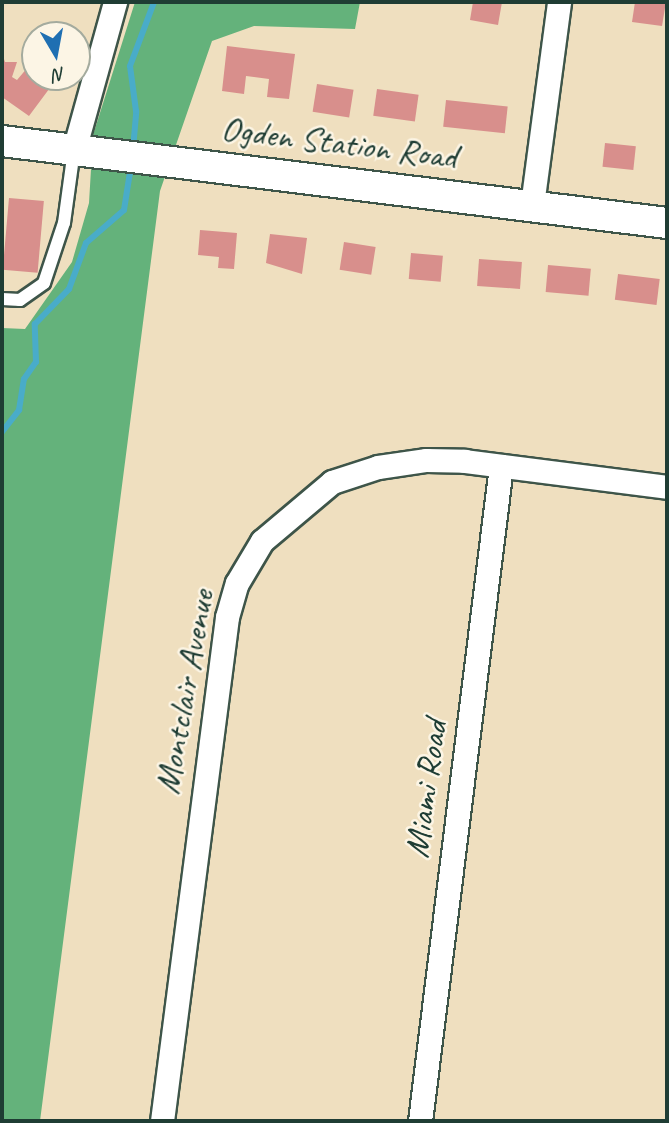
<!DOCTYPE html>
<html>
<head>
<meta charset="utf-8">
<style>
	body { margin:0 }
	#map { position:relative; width:669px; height:1123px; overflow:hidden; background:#efdfbf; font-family:Caveat,sans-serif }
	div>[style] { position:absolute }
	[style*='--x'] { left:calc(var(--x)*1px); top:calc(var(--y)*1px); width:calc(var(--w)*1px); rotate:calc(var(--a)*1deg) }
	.forest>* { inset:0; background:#64b27b }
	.stream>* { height:6px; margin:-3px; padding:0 3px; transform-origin:3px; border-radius:3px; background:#49acc9 }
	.building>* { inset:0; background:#d88f8c; transform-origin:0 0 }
	.roads { filter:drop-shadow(2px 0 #3e5549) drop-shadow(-2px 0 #3e5549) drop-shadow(0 2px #3e5549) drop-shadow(0 -2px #3e5549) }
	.service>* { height:12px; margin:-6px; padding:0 6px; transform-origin:6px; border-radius:6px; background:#fff }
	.minor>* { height:23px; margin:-11.5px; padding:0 11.5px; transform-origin:11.5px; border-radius:11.5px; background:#fff }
	.tertiary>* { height:30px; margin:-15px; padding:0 15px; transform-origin:15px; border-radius:15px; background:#fff }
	span { translate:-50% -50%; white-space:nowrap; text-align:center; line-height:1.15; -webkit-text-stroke:5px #fcf5e5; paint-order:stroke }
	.street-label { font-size:35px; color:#1f3d34 }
	.frame { position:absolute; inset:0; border:4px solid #1f3d34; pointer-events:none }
	.north { position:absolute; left:21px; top:21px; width:70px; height:70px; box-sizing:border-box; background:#fcf5e5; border:2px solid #a4ab9e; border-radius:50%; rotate:170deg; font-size:19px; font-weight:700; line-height:28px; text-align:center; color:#1f3d34 }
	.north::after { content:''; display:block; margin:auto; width:24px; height:32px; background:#1f6fb2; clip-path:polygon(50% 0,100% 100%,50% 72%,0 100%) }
</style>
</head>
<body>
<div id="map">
	<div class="forest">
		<div style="clip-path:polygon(135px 2px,360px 2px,355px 29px,254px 26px,212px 41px,160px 191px,40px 1121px,2px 1121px,2px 328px,25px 329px,72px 262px,89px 203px,93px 135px)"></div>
	</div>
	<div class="stream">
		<div style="--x:133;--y:149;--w:38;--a:-85"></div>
		<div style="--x:136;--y:111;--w:45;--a:-97.6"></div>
		<div style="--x:130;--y:66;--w:68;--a:-69.4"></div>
		<div style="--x:2;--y:432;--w:28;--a:-52"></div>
		<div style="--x:19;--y:410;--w:31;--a:-81"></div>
		<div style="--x:24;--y:379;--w:21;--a:-55"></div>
		<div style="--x:36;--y:362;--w:38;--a:-92"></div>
		<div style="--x:35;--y:324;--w:49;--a:-45.8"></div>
		<div style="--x:69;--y:289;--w:49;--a:-69.7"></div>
		<div style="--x:86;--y:243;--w:50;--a:-41"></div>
		<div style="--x:124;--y:210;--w:45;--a:-81"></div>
	</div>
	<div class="building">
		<div style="clip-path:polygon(473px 2px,502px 2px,498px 25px,470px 20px)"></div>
		<div style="clip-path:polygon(635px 2px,666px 2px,662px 26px,632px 22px)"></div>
		<div style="clip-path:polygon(35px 38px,35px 77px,58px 77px,29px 116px,2px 97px,2px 53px,5px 62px,17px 62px,12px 77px,17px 80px,34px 60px,26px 54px)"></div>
		<div style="clip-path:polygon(227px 46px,295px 54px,289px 99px,267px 97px,269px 79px,246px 76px,244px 94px,222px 91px)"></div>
		<div style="left:317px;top:84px;width:37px;height:28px;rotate:9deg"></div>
		<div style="left:377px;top:89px;width:42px;height:27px;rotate:8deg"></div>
		<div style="left:446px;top:100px;width:62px;height:27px;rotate:6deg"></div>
		<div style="left:605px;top:143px;width:31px;height:24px;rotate:6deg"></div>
		<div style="left:9px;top:198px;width:35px;height:72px;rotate:5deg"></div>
		<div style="clip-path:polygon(200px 230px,237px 233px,234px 269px,218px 268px,219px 257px,198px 255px)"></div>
		<div style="clip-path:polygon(270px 234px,307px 238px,302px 274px,266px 263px)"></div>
		<div style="left:344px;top:242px;width:32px;height:28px;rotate:9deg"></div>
		<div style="left:411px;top:253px;width:32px;height:26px;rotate:5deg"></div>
		<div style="left:479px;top:259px;width:43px;height:27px;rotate:4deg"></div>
		<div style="left:548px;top:265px;width:43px;height:27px;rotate:5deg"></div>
		<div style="left:618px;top:274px;width:42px;height:26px;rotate:7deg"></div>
	</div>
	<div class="roads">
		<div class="service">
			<div style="--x:2;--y:299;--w:18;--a:3"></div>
			<div style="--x:20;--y:300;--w:29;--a:-35"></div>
			<div style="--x:44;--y:283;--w:63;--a:-71.6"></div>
			<div style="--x:64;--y:223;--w:74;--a:-82.2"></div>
		</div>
		<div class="minor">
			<div style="--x:74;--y:150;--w:154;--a:-74.5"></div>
			<div style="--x:532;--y:205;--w:205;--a:-82.4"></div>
			<div style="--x:162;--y:1121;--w:508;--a:-82.65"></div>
			<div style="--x:227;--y:617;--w:35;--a:-74"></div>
			<div style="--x:237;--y:583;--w:49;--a:-59.2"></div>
			<div style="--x:262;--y:541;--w:92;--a:-40.1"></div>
			<div style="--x:332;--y:482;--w:48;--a:-18.1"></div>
			<div style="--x:378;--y:467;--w:49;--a:-8.3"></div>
			<div style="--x:426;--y:460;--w:39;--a:1"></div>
			<div style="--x:465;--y:461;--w:204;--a:7.3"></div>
			<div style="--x:420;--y:1121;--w:660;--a:-82.95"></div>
		</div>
		<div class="tertiary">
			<div style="--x:2;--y:141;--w:670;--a:7.03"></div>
		</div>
	</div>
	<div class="street-label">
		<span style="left:339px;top:143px;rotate:7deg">Ogden Station Road</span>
		<span style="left:185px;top:692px;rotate:-80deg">Montclair Avenue</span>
		<span style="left:426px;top:789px;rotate:-82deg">Miami Road</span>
	</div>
	<div class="frame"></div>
	<div class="north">N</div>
</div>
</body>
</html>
